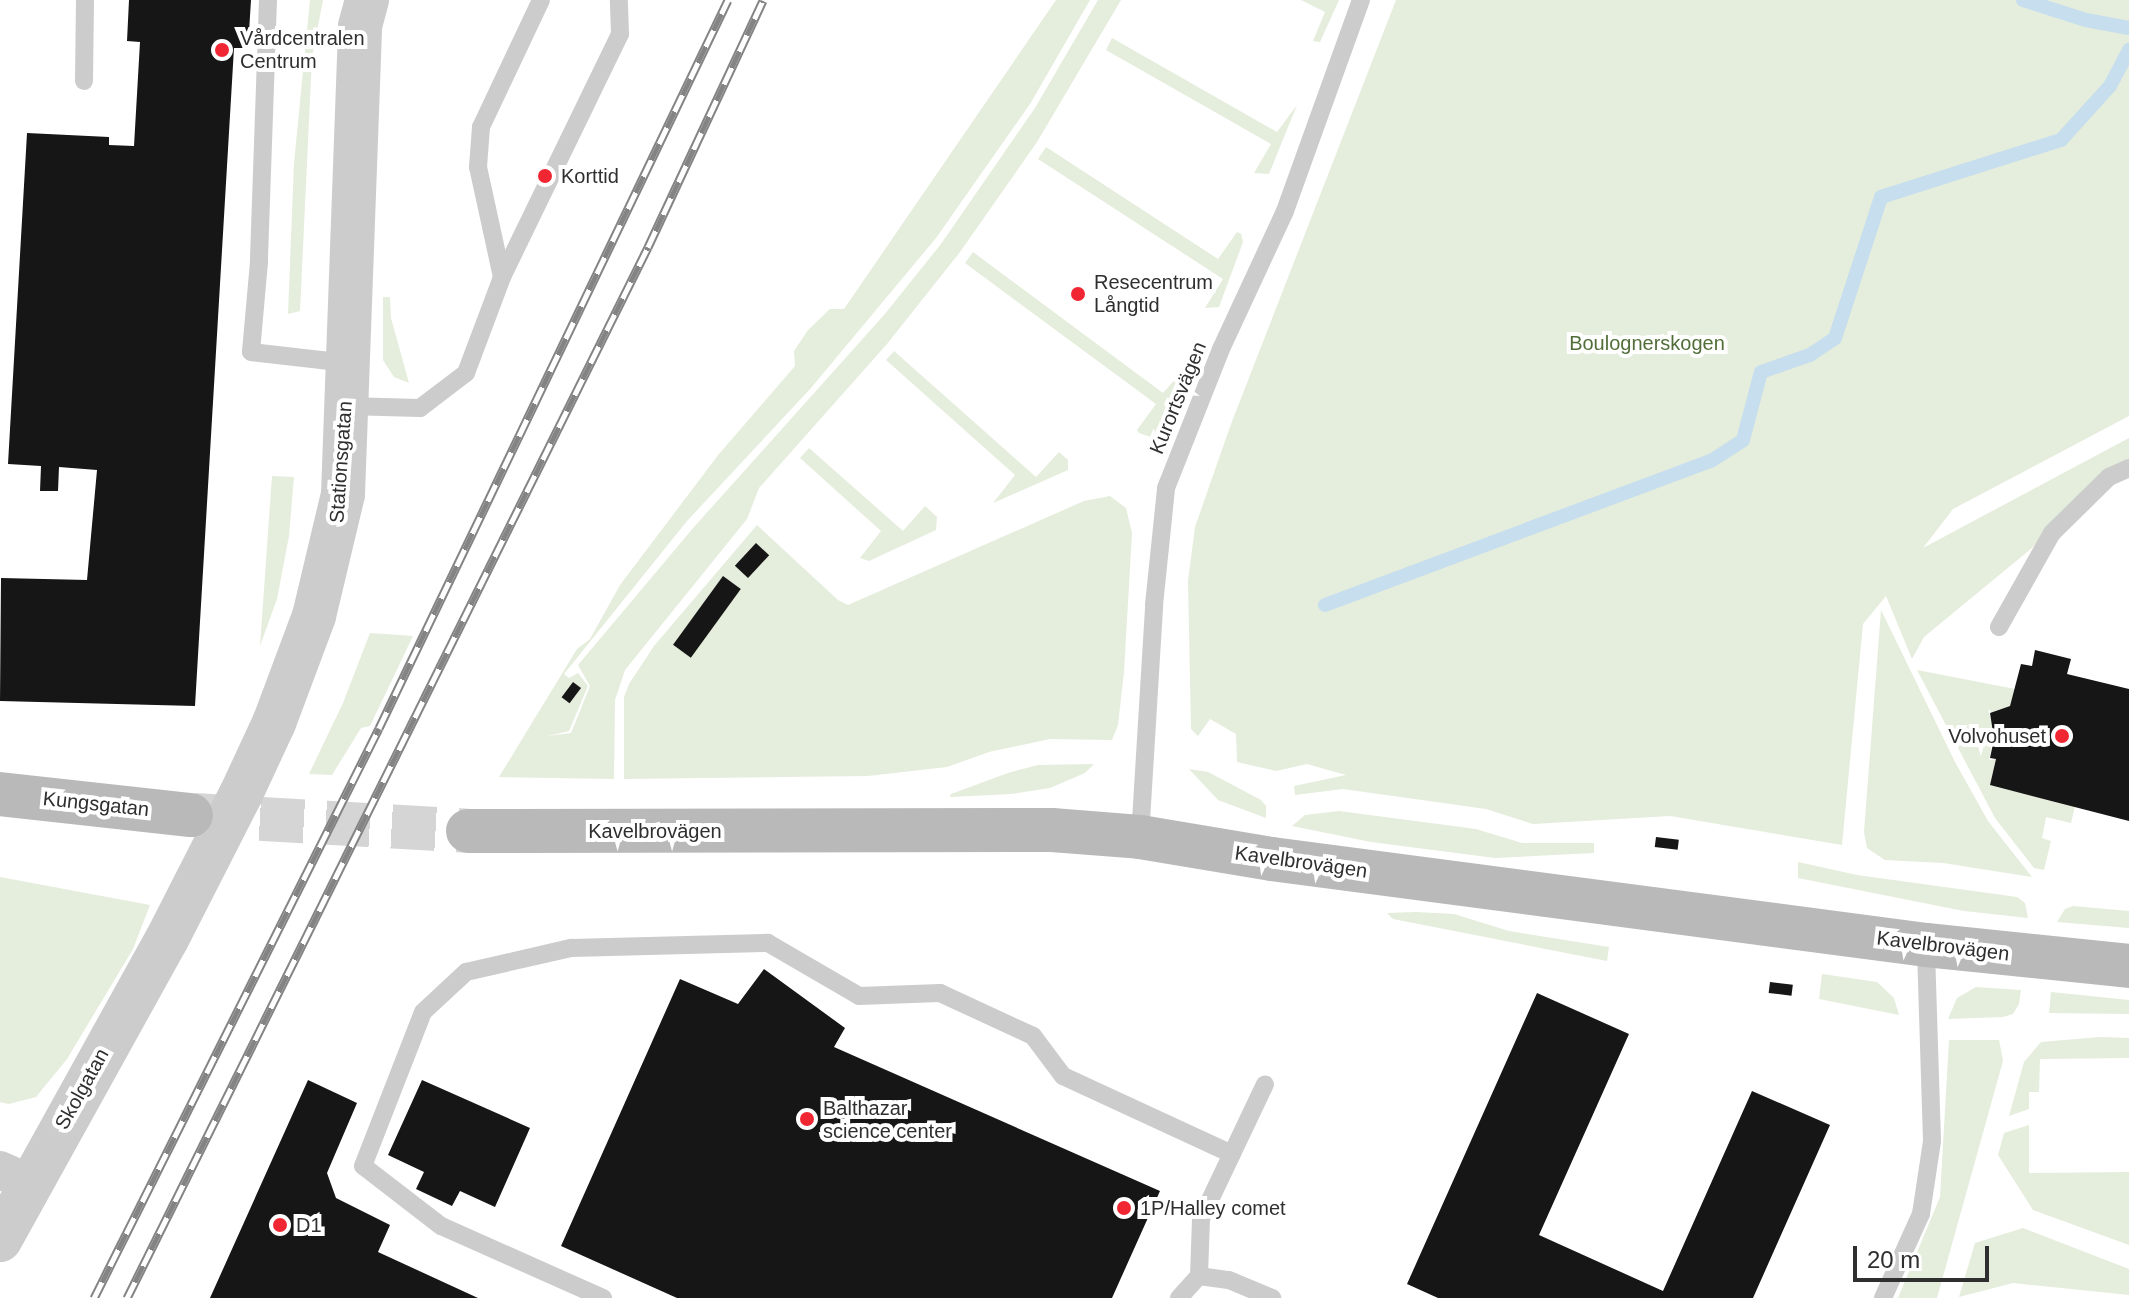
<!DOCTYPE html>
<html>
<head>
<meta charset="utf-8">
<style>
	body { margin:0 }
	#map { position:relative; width:2129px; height:1298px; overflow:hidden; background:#fff; font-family:Helvetica,sans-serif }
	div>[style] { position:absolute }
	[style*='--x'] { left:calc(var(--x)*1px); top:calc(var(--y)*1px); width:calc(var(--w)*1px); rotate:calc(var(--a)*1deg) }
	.green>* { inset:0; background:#e5eddc }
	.stream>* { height:14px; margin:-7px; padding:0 7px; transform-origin:7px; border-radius:7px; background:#c7deee }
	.building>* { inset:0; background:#161616; transform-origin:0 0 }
	.secondary-tunnel>* { height:44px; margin-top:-22px; transform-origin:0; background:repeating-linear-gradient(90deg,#d5d5d5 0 44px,transparent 0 66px) }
	.service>* { height:18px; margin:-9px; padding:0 9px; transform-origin:9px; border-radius:9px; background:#ccc }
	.minor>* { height:38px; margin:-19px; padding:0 19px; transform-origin:19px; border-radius:19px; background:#ccc }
	.tertiary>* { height:44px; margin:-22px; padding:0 22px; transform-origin:22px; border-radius:22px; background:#ccc }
	.secondary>* { height:44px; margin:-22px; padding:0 22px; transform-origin:22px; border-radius:22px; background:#b9b9b9 }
	.rail>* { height:9px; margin-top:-4.5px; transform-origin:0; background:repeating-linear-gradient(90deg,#fff 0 18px,#848484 0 36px); box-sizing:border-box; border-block:2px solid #848484 }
	.dots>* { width:22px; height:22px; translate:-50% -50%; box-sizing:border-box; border:4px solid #fff; border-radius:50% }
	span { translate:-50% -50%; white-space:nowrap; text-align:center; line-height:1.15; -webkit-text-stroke:8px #fff; paint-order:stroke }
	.poi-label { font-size:20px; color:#2f2f2f }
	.left { translate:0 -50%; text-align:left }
	.right { translate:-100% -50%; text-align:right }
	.park-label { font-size:20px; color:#516e39 }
	.street-label { font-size:20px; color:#2f2f2f }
	.scale { position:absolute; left:1853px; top:1246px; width:136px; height:36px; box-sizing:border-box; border:4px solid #2f2f2f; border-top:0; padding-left:10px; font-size:24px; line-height:28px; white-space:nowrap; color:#2f2f2f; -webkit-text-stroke:6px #fff; paint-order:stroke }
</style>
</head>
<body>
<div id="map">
	<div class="green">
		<div style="clip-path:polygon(310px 0,323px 0,312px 57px,300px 311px,288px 314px,294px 163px)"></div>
		<div style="clip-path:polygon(1056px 0,1090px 0,1030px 104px,936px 238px,811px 388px,687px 521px,564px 674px,569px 678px,578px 673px,588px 686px,569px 731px,548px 736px,571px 733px,590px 686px,578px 665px,694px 527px,884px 315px,941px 244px,1035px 108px,1098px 0,1121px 0,1037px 142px,960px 252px,887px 344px,759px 488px,747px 519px,625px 670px,615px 700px,614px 779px,499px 777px,577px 649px,590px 639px,620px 585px,719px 454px,795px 366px,794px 351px,808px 330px,830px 309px,844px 309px)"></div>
		<div style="clip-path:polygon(1301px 0,1339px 0,1320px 42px,1313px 41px,1325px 12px)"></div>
		<div style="clip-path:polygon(1396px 0,2129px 0,2129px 416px,1953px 509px,1923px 548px,2129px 438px,2129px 460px,2078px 497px,2032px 548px,1924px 637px,1912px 659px,1886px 596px,1863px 624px,1842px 845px,1670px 816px,1533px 824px,1486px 809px,1343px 789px,1295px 795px,1294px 786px,1346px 775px,1307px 764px,1276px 771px,1237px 762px,1236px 734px,1210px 719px,1198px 736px,1191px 729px,1188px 581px,1195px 527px,1231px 424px)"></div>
		<div style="clip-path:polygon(1112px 38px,1277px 132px,1297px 105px,1269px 174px,1254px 173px,1271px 144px,1106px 50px)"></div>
		<div style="clip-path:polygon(1046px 147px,1218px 259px,1237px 232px,1241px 234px,1243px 242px,1219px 307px,1205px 308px,1223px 279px,1038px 159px)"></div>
		<div style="clip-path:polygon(973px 252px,1163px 393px,1186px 367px,1190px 379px,1170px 430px,1154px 438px,1139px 433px,1137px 430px,1156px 404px,965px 263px)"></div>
		<div style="clip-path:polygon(383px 297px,390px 297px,391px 318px,409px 383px,394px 377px,383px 360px)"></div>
		<div style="clip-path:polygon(894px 351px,1036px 477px,1059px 452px,1068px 460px,1068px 470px,993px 503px,1015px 475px,886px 360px)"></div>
		<div style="clip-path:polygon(809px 448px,903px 531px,925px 506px,937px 517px,936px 530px,869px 561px,860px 558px,881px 531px,800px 458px)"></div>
		<div style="clip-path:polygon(272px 476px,294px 477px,289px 536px,277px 599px,260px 646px)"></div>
		<div style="clip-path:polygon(1110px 496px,1126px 508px,1132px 533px,1124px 672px,1118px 725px,1112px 740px,1050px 739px,989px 752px,947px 767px,868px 776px,624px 779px,624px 697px,629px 684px,654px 646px,757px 525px,838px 600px,848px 605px,1084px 501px)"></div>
		<div style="clip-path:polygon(1881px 610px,1955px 762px,1988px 821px,2032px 877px,1943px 863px,1885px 860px,1867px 848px,1864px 832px)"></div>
		<div style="clip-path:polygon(370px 633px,413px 636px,370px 726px,361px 728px,332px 775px,309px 774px,343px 703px)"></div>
		<div style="clip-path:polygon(1917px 670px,2015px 689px,2010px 706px,1992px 712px,1988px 709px,1994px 733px,1989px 760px,1996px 759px,1990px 785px,2075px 806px,2071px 823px,2046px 817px,2042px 838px,2051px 841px,2044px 870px,2034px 868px,1995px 818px)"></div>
		<div style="clip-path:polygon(1094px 764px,1085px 773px,1050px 788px,1011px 794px,950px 797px,951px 794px,1008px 773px,1038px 765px)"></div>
		<div style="clip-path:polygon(1189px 769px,1208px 772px,1261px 800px,1266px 806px,1266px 818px,1218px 800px)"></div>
		<div style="clip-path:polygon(1339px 811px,1476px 829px,1522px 843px,1594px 843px,1594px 853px,1495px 858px,1371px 842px,1292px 826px,1305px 815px)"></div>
		<div style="clip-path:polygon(1798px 862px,1857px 875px,2017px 897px,2025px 903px,2028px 918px,1964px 911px,1798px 878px)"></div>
		<div style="clip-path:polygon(0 877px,150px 905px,133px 949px,67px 1059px,36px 1097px,9px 1104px,0 1102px)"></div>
		<div style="clip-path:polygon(2073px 906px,2129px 911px,2129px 928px,2057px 922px,2065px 909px)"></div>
		<div style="clip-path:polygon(1416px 912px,1454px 914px,1509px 931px,1609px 947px,1607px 961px,1393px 919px,1387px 913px)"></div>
		<div style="clip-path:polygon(1822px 974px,1877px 982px,1894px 998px,1899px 1015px,1819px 999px)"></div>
		<div style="clip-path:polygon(1976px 987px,2021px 990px,2019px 1004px,2013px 1014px,2003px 1017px,1948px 1019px,1957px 998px)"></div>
		<div style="clip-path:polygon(2051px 992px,2129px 1000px,2129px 1014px,2049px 1013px)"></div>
		<div style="clip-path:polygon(2100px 1037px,2129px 1038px,2129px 1058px,2040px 1059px,2039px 1092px,2029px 1092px,2029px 1109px,2009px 1116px,2024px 1062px,2041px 1042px)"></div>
		<div style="clip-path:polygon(1949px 1040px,1999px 1040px,2003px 1061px,1937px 1298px,1898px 1298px,1940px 1197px)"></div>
		<div style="clip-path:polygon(2029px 1125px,2029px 1173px,2129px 1172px,2129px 1245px,2033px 1210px,1998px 1155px,2004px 1133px)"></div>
		<div style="clip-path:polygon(2023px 1228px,2129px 1269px,2129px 1295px,2013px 1283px,1959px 1297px,1975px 1243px)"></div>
	</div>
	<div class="stream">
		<div style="--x:2023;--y:0;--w:66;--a:17.6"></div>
		<div style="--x:2086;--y:20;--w:44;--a:10.5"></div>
		<div style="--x:1325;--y:605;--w:412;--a:-20.5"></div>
		<div style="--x:1711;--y:461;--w:38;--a:-33"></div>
		<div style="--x:1743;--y:440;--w:70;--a:-75.2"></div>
		<div style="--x:1761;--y:372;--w:52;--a:-19.1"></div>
		<div style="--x:1810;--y:355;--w:30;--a:-34"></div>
		<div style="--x:1835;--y:338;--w:148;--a:-71.9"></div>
		<div style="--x:1881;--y:197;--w:189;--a:-17.6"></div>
		<div style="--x:2061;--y:140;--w:73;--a:-47.8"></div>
		<div style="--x:2110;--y:86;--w:41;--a:-62.2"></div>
	</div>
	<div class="building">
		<div style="clip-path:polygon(129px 0,251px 0,248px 48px,234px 48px,195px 706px,0 701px,1px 578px,87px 580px,97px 470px,59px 467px,58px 491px,40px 491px,41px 466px,8px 464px,27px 133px,109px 137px,109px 145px,134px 146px,140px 42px,127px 41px)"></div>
		<div style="left:756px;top:543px;width:18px;height:31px;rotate:43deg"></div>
		<div style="left:723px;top:576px;width:22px;height:85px;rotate:36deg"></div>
		<div style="clip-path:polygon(2035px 650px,2071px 659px,2067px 674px,2129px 689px,2129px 821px,1990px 785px,1996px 759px,1990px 758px,1994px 739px,1990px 713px,2010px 706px,2021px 664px,2032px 666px)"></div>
		<div style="left:573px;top:682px;width:10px;height:19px;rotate:37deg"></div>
		<div style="left:1656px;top:837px;width:23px;height:10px;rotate:7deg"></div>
		<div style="clip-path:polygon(764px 969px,845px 1028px,834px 1047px,1160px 1191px,1112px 1298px,677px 1298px,561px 1246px,680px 979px,738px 1004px)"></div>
		<div style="left:1770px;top:982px;width:23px;height:11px;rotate:7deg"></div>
		<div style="clip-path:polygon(1537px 993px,1629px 1034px,1539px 1235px,1663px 1291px,1752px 1091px,1830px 1125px,1753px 1298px,1438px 1298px,1407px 1284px)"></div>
		<div style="clip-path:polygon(308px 1080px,357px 1103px,327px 1173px,336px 1198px,390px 1225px,378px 1252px,478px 1298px,210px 1298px)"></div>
		<div style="clip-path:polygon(422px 1080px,530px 1128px,495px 1207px,460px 1191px,452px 1206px,416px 1189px,424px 1172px,388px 1155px)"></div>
	</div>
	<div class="secondary-tunnel">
		<div style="--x:194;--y:815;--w:274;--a:3.3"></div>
	</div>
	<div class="service">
		<div style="--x:268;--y:0;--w:262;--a:92"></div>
		<div style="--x:259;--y:262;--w:90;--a:95.1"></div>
		<div style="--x:251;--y:352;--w:97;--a:6.5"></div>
		<div style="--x:84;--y:81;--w:81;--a:-89.3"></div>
		<div style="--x:502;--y:277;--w:113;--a:-102.3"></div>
		<div style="--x:478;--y:167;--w:40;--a:-85.7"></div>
		<div style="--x:481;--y:127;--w:140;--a:-64.7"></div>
		<div style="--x:346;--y:406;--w:74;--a:1.5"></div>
		<div style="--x:420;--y:408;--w:58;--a:-37.3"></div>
		<div style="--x:466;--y:373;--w:103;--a:-69.4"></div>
		<div style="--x:502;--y:277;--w:270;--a:-64.1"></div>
		<div style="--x:620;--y:34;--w:34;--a:-92"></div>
		<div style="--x:1999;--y:627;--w:108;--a:-60.6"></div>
		<div style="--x:2052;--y:533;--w:80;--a:-44.5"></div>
		<div style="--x:2109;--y:477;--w:22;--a:-24"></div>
		<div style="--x:1140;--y:837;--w:232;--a:-86.5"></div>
		<div style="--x:1154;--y:605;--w:118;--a:-84.1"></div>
		<div style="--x:1166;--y:488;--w:149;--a:-68.4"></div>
		<div style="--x:1221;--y:349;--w:152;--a:-65.1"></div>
		<div style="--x:1285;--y:211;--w:224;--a:-70.2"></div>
		<div style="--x:1199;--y:1276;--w:57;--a:-88"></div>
		<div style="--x:1201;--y:1219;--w:149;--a:-64.6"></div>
		<div style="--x:603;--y:1298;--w:177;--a:-156"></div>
		<div style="--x:441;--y:1226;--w:98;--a:-142.4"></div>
		<div style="--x:363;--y:1166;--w:165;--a:-68.7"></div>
		<div style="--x:423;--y:1012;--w:59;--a:-42.9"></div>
		<div style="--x:466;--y:972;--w:108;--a:-12.9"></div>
		<div style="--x:571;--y:948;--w:197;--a:-1.5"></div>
		<div style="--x:768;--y:943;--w:105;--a:30.2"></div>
		<div style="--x:859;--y:996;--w:81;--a:-2.1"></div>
		<div style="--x:940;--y:993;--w:102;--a:24.8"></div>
		<div style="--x:1033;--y:1036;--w:50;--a:53.1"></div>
		<div style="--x:1063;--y:1076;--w:186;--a:24.8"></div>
		<div style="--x:1179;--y:1298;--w:30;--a:-48"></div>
		<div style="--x:1199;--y:1276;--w:30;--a:8"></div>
		<div style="--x:1229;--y:1280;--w:47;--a:22.7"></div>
		<div style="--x:1883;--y:1298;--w:92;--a:-65.7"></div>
		<div style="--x:1921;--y:1214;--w:74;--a:-81.4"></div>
		<div style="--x:1932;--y:1141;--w:196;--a:-91.8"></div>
	</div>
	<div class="minor">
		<div style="--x:0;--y:1170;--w:32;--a:24"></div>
	</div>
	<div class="tertiary">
		<div style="--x:0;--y:1240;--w:344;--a:-61"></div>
		<div style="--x:167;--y:939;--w:163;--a:-63"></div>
		<div style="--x:241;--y:794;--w:78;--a:-65.1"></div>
		<div style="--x:274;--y:723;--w:114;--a:-69.5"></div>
		<div style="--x:314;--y:616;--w:125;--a:-76.6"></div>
		<div style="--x:343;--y:494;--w:468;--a:-87.9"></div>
		<div style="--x:360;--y:26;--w:27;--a:-75"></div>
	</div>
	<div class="secondary">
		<div style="--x:0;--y:794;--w:192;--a:6.3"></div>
		<div style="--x:468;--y:831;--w:584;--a:-0.1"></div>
		<div style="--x:1052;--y:830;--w:88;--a:4.5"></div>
		<div style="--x:1140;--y:837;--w:134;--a:9.5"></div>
		<div style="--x:1272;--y:859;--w:660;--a:7.49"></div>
		<div style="--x:1926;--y:945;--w:204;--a:5.9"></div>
	</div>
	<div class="rail">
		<div style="--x:94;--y:1298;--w:637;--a:-63.43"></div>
		<div style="--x:379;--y:728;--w:807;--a:-64.39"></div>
		<div style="--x:127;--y:1298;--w:1173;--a:-63.63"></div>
		<div style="--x:648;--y:247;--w:272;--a:-65"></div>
	</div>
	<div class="dots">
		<div style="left:222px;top:50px;background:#f12633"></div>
		<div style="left:545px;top:176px;background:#f12633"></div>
		<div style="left:1078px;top:294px;background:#f12633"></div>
		<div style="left:2062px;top:736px;background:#f12633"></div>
		<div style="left:807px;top:1119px;background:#f12633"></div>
		<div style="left:1124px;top:1208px;background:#f12633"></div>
		<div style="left:280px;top:1225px;background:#f12633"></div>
	</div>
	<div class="poi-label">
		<span class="left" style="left:240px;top:50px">Vårdcentralen<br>Centrum</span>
		<span class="left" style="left:561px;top:176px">Korttid</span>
		<span class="left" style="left:1094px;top:294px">Resecentrum<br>Långtid</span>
		<span class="right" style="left:2046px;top:736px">Volvohuset</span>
		<span class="left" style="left:823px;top:1120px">Balthazar<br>science center</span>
		<span class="left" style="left:1140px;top:1208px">1P/Halley comet</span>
		<span class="left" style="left:296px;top:1225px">D1</span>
	</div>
	<div class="park-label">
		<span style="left:1647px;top:343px">Boulognerskogen</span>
	</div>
	<div class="street-label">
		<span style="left:1178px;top:398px;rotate:-68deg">Kurortsvägen</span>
		<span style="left:341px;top:462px;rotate:-86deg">Stationsgatan</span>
		<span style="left:96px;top:804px;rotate:6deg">Kungsgatan</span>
		<span style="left:655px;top:831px">Kavelbrovägen</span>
		<span style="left:1301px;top:862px;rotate:8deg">Kavelbrovägen</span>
		<span style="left:1943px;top:946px;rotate:7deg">Kavelbrovägen</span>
		<span style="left:82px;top:1089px;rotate:-61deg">Skolgatan</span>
	</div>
	<div class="scale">20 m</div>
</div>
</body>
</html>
